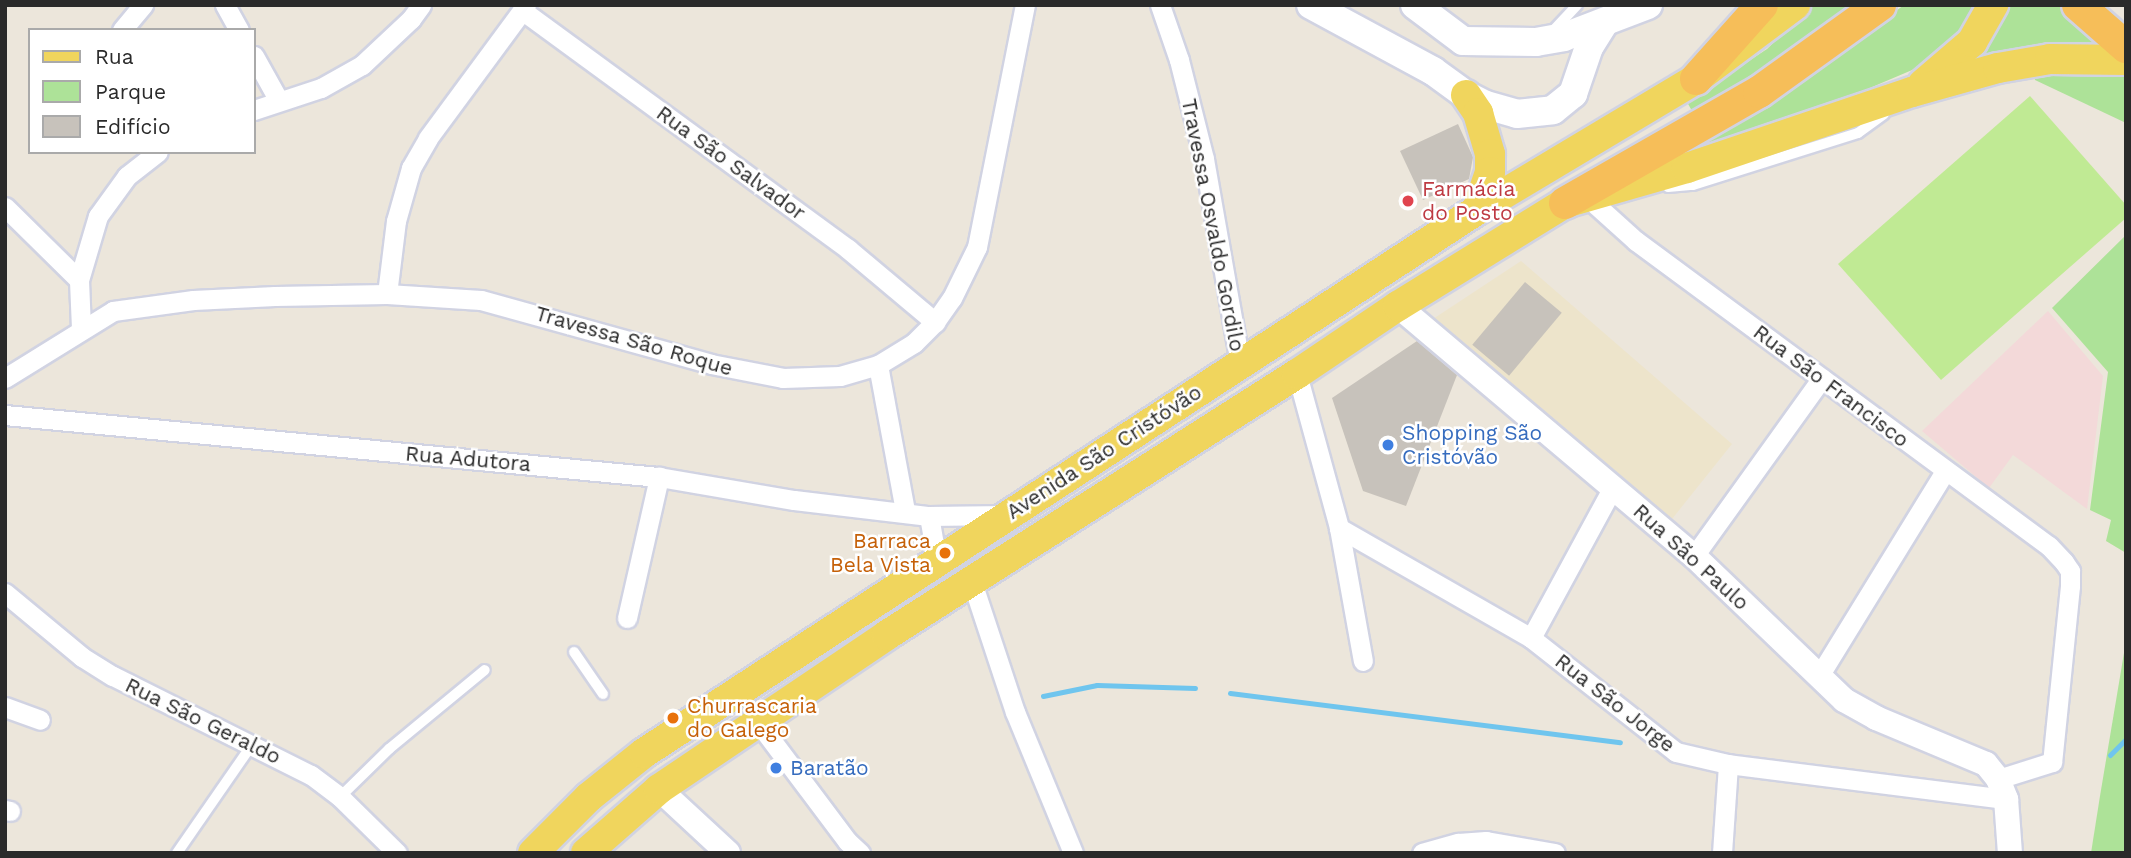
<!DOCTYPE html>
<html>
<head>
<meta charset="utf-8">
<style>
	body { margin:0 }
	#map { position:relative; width:2131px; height:858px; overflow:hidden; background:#ece6db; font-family:"Work Sans",sans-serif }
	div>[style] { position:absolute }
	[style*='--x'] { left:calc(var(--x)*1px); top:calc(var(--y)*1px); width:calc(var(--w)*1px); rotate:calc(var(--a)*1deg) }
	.education>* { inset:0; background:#ede4cb }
	.medical>* { inset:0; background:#f3d9d9 }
	.green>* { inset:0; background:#ade298 }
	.pitch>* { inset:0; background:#c0ea94 }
	.stream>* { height:5px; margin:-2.5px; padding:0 2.5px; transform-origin:2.5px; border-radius:2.5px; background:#6fc5ee }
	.building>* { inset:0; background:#c7c2bb; transform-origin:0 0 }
	.roads { filter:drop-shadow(2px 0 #d1d3e2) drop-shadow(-2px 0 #d1d3e2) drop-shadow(0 2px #d1d3e2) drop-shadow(0 -2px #d1d3e2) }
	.service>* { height:10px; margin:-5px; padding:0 5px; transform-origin:5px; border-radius:5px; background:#fff }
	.minor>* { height:19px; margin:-9.5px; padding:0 9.5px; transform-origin:9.5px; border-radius:9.5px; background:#fff }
	.tertiary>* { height:24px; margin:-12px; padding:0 12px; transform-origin:12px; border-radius:12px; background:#fff }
	.secondary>* { height:28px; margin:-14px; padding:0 14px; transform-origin:14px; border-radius:14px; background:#fff }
	.primary>* { height:30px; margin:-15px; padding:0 15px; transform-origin:15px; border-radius:15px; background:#f0d55d }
	.trunk>* { height:32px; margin:-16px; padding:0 16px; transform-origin:16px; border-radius:16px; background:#f6be59 }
	.dots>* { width:19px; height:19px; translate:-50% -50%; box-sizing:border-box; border:4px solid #fff; border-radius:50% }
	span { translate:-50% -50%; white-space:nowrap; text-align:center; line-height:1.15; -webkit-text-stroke:5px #fff; paint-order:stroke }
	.street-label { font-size:21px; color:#2a2a2a }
	.health-label { font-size:21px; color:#be3a42 }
	.left { translate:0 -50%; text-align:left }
	.shop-label { font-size:21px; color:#366cbe }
	.food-label { font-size:21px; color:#c56008 }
	.right { translate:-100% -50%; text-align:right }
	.frame { position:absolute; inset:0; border:7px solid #2a2a2a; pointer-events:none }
	.legend { position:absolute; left:28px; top:28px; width:228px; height:126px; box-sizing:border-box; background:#fff; border:2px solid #aaa; margin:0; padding:9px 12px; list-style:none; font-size:21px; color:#2a2a2a }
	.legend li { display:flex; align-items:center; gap:14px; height:35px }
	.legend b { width:35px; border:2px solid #aaa }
</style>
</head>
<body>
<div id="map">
	<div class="education">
		<div style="clip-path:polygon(1521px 261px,1732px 444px,1672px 519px,1433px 319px)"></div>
	</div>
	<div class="medical">
		<div style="clip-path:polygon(2048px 311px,2103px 376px,2087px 509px,2013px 455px,1989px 488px,1922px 431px)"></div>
	</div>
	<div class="green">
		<div style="clip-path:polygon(1813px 5px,1852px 5px,1758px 72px,1692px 111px,1687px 102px,1767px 49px)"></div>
		<div style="clip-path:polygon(1904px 5px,1981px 5px,1978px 16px,1931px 62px,1825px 107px,1695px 150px,1693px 147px,1800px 82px)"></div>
		<div style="clip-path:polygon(2001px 5px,2064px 5px,2108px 46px,1967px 64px)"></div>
		<div style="clip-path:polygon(2064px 69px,2126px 77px,2126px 123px,2035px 80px,2034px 75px)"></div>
		<div style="clip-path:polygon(2126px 235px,2126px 553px,2106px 541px,2111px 520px,2090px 510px,2108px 372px,2052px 308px)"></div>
		<div style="clip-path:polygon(2126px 641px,2126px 853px,2091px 853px,2100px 796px)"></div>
	</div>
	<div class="pitch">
		<div style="clip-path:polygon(2030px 96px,2126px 205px,2126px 218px,1941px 380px,1838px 264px)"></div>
	</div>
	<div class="stream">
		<div style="--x:1230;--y:693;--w:393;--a:7.2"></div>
		<div style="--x:1043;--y:696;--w:55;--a:-11.5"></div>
		<div style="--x:1097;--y:685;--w:98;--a:1.8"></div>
		<div style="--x:2110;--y:755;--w:23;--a:-45"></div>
	</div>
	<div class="building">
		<div style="clip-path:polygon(1458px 124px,1473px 157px,1469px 179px,1423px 200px,1400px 151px)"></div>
		<div style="left:1525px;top:282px;width:48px;height:82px;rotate:40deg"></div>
		<div style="clip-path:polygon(1417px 341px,1457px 375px,1406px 506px,1363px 491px,1332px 398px)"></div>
	</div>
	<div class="roads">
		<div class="service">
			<div style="--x:1551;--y:33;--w:38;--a:-47"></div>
			<div style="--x:1668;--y:187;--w:25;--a:-5"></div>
			<div style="--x:1693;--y:185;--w:173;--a:-17.5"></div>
			<div style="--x:1858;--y:133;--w:32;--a:-36"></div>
			<div style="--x:574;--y:652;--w:51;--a:55.4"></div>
			<div style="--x:340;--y:797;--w:69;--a:-44.4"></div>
			<div style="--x:389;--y:749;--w:124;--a:-39.5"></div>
			<div style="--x:177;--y:853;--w:130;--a:-55.3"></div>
		</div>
		<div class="minor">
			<div style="--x:225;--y:5;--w:29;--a:61"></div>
			<div style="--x:1160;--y:5;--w:58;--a:70.9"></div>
			<div style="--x:1179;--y:60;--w:102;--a:75.8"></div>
			<div style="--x:1204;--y:159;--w:208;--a:80"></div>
			<div style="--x:523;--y:11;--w:403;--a:36.2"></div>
			<div style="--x:848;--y:249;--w:114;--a:40"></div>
			<div style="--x:122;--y:30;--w:33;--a:-50"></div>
			<div style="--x:254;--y:56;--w:51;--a:60.9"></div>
			<div style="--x:254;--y:110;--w:71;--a:-18.2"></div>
			<div style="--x:321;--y:88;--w:47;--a:-29.3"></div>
			<div style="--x:362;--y:65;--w:67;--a:-43.2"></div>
			<div style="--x:411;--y:19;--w:17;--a:-54"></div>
			<div style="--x:1586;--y:196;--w:67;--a:42"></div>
			<div style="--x:1636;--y:241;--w:513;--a:36.45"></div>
			<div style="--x:2049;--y:546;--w:22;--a:47"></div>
			<div style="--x:2064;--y:562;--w:11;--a:56"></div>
			<div style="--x:2070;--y:571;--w:15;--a:90"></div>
			<div style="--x:2070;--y:586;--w:177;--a:95.8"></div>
			<div style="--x:2052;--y:762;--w:57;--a:162.5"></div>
			<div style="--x:5;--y:207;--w:104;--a:44.6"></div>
			<div style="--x:387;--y:294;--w:74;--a:-83"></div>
			<div style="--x:396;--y:221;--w:55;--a:-74.2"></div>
			<div style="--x:411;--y:168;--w:34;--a:-60"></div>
			<div style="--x:428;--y:138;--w:165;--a:-53.6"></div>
			<div style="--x:81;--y:328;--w:48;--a:-92.4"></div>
			<div style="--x:79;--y:280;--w:67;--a:-73.5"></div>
			<div style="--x:98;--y:216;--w:49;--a:-54.1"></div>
			<div style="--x:127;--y:176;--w:39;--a:-38"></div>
			<div style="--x:878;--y:365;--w:148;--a:79.5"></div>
			<div style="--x:1297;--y:374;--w:160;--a:74.7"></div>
			<div style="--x:1339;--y:528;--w:135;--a:79.8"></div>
			<div style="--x:5;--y:378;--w:127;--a:-31.8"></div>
			<div style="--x:113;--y:311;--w:81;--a:-7.8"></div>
			<div style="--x:193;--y:300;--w:82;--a:-2.8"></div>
			<div style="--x:275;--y:296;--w:112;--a:-1"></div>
			<div style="--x:387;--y:294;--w:94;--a:3.7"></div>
			<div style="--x:481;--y:300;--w:239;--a:15.5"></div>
			<div style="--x:711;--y:364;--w:73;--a:11"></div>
			<div style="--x:783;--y:378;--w:57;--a:-2"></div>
			<div style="--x:840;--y:376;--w:40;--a:-16"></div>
			<div style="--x:878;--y:365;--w:42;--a:-31.4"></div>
			<div style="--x:914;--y:343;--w:30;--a:-45"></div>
			<div style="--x:935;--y:322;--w:29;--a:-55"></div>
			<div style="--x:952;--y:298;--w:57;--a:-63.9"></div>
			<div style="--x:977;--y:247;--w:247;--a:-78.8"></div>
			<div style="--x:5;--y:415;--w:657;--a:5.42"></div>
			<div style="--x:659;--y:477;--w:137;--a:9.7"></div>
			<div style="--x:794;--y:500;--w:136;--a:6.8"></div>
			<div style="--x:929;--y:516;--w:77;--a:-0.7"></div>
			<div style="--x:929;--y:516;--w:28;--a:80"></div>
			<div style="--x:934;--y:544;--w:21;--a:93"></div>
			<div style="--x:1339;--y:528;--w:221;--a:29.8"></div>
			<div style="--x:1531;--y:638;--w:184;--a:38.2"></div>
			<div style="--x:1676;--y:752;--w:53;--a:13"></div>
			<div style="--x:1728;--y:764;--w:280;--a:7.2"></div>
			<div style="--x:1694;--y:556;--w:219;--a:-54.3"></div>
			<div style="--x:971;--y:579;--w:140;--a:71.7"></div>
			<div style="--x:1015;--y:712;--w:152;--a:67.6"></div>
			<div style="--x:5;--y:593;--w:100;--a:39.7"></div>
			<div style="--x:82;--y:657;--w:36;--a:32"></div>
			<div style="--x:113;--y:676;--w:221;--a:26.6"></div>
			<div style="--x:311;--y:775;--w:36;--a:37"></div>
			<div style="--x:340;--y:797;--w:80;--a:44.5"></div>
			<div style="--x:627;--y:618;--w:145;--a:-77.2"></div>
			<div style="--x:1531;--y:638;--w:172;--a:-61.5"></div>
			<div style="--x:1819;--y:676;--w:241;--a:-58.4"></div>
			<div style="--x:5;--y:707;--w:37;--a:20"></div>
			<div style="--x:757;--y:721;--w:150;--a:53.1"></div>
			<div style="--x:847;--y:841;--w:18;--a:43"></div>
			<div style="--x:5;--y:810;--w:5;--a:11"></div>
			<div style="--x:1422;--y:853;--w:37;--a:-16"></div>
			<div style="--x:1458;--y:843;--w:28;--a:-4"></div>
			<div style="--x:1486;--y:841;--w:70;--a:9.9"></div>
			<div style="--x:1722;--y:853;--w:89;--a:-86.1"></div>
		</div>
		<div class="tertiary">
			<div style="--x:1398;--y:306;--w:387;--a:40.2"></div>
			<div style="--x:1694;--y:556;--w:208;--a:43.8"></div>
			<div style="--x:1844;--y:700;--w:37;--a:29"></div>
			<div style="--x:1876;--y:718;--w:119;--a:22.7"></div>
			<div style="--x:1986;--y:764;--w:19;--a:51"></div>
			<div style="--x:1998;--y:779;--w:22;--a:68"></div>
			<div style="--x:2006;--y:799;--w:54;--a:85.8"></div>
			<div style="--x:659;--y:789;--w:94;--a:42.8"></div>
		</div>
		<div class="secondary">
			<div style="--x:1311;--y:5;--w:139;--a:28.4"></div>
			<div style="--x:1433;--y:71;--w:41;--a:36"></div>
			<div style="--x:1466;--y:95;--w:22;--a:27"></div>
			<div style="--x:1486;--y:105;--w:32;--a:16"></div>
			<div style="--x:1517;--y:114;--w:36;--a:-6"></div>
			<div style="--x:1553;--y:110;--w:26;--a:-39"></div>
			<div style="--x:1573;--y:94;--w:50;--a:-71.2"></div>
			<div style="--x:1589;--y:47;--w:28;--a:-58"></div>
			<div style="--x:1415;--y:5;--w:60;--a:36.9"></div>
			<div style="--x:1463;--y:41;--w:73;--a:0.8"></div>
			<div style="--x:1536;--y:42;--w:28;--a:-10"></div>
			<div style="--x:1564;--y:37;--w:90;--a:-20.9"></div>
		</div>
		<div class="primary">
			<div style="--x:1923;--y:84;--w:65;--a:-40.6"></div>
			<div style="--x:1972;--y:42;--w:43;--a:-60.4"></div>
			<div style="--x:1466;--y:95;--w:22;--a:56"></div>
			<div style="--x:1478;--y:113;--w:43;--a:73.7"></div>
			<div style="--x:1490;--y:154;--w:18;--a:90"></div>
			<div style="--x:1490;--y:172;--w:40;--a:108.9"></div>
			<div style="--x:533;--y:853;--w:79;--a:-45"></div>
			<div style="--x:589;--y:797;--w:70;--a:-38.7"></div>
			<div style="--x:644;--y:753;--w:994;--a:-33.1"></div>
			<div style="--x:1477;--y:210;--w:255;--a:-30.9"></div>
			<div style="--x:1696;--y:79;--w:124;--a:-36.8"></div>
			<div style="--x:586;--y:853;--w:97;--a:-41.2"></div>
			<div style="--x:659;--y:789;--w:275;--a:-34"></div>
			<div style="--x:887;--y:635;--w:486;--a:-32.5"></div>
			<div style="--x:1297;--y:374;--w:122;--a:-34"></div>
			<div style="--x:1398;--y:306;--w:196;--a:-31.7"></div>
			<div style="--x:1565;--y:203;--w:127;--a:-16"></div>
			<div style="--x:1687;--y:168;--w:237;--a:-18.7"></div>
			<div style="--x:1912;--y:92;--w:89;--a:-15.6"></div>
			<div style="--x:1998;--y:68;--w:53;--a:-9.8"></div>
			<div style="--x:2050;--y:59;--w:76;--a:0.8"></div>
		</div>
		<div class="trunk">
			<div style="--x:2078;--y:5;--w:64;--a:41.2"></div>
			<div style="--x:1696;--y:79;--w:99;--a:-48.3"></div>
			<div style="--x:1565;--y:203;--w:224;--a:-29.8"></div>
			<div style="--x:1759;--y:92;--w:149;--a:-35.7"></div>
		</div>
	</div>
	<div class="dots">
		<div style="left:1408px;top:201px;background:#e0444e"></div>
		<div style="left:1388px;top:445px;background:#3f7fe0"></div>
		<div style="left:945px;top:553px;background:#e8710a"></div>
		<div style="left:673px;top:718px;background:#e8710a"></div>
		<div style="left:776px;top:768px;background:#3f7fe0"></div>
	</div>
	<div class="street-label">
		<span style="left:731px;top:163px;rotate:36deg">Rua São Salvador</span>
		<span style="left:1213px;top:225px;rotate:79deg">Travessa Osvaldo Gordilo</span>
		<span style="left:634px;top:341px;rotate:16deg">Travessa São Roque</span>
		<span style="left:1831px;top:386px;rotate:37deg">Rua São Francisco</span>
		<span style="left:1104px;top:452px;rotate:-33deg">Avenida São Cristóvão</span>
		<span style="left:468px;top:459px;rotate:5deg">Rua Adutora</span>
		<span style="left:1691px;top:557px;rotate:42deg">Rua São Paulo</span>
		<span style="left:1615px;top:703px;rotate:38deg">Rua São Jorge</span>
		<span style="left:203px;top:721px;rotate:26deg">Rua São Geraldo</span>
	</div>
	<div class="health-label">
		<span class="left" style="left:1422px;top:201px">Farmácia<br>do Posto</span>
	</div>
	<div class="shop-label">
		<span class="left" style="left:1402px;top:445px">Shopping São<br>Cristóvão</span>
		<span class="left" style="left:790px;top:768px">Baratão</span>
	</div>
	<div class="food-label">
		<span class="right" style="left:931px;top:553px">Barraca<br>Bela Vista</span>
		<span class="left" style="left:687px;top:718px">Churrascaria<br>do Galego</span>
	</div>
	<div class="frame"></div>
	<ul class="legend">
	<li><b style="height:9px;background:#f0d55d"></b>Rua</li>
	<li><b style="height:19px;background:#ade298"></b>Parque</li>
	<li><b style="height:19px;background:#c7c2bb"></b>Edifício</li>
	</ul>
</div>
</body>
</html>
